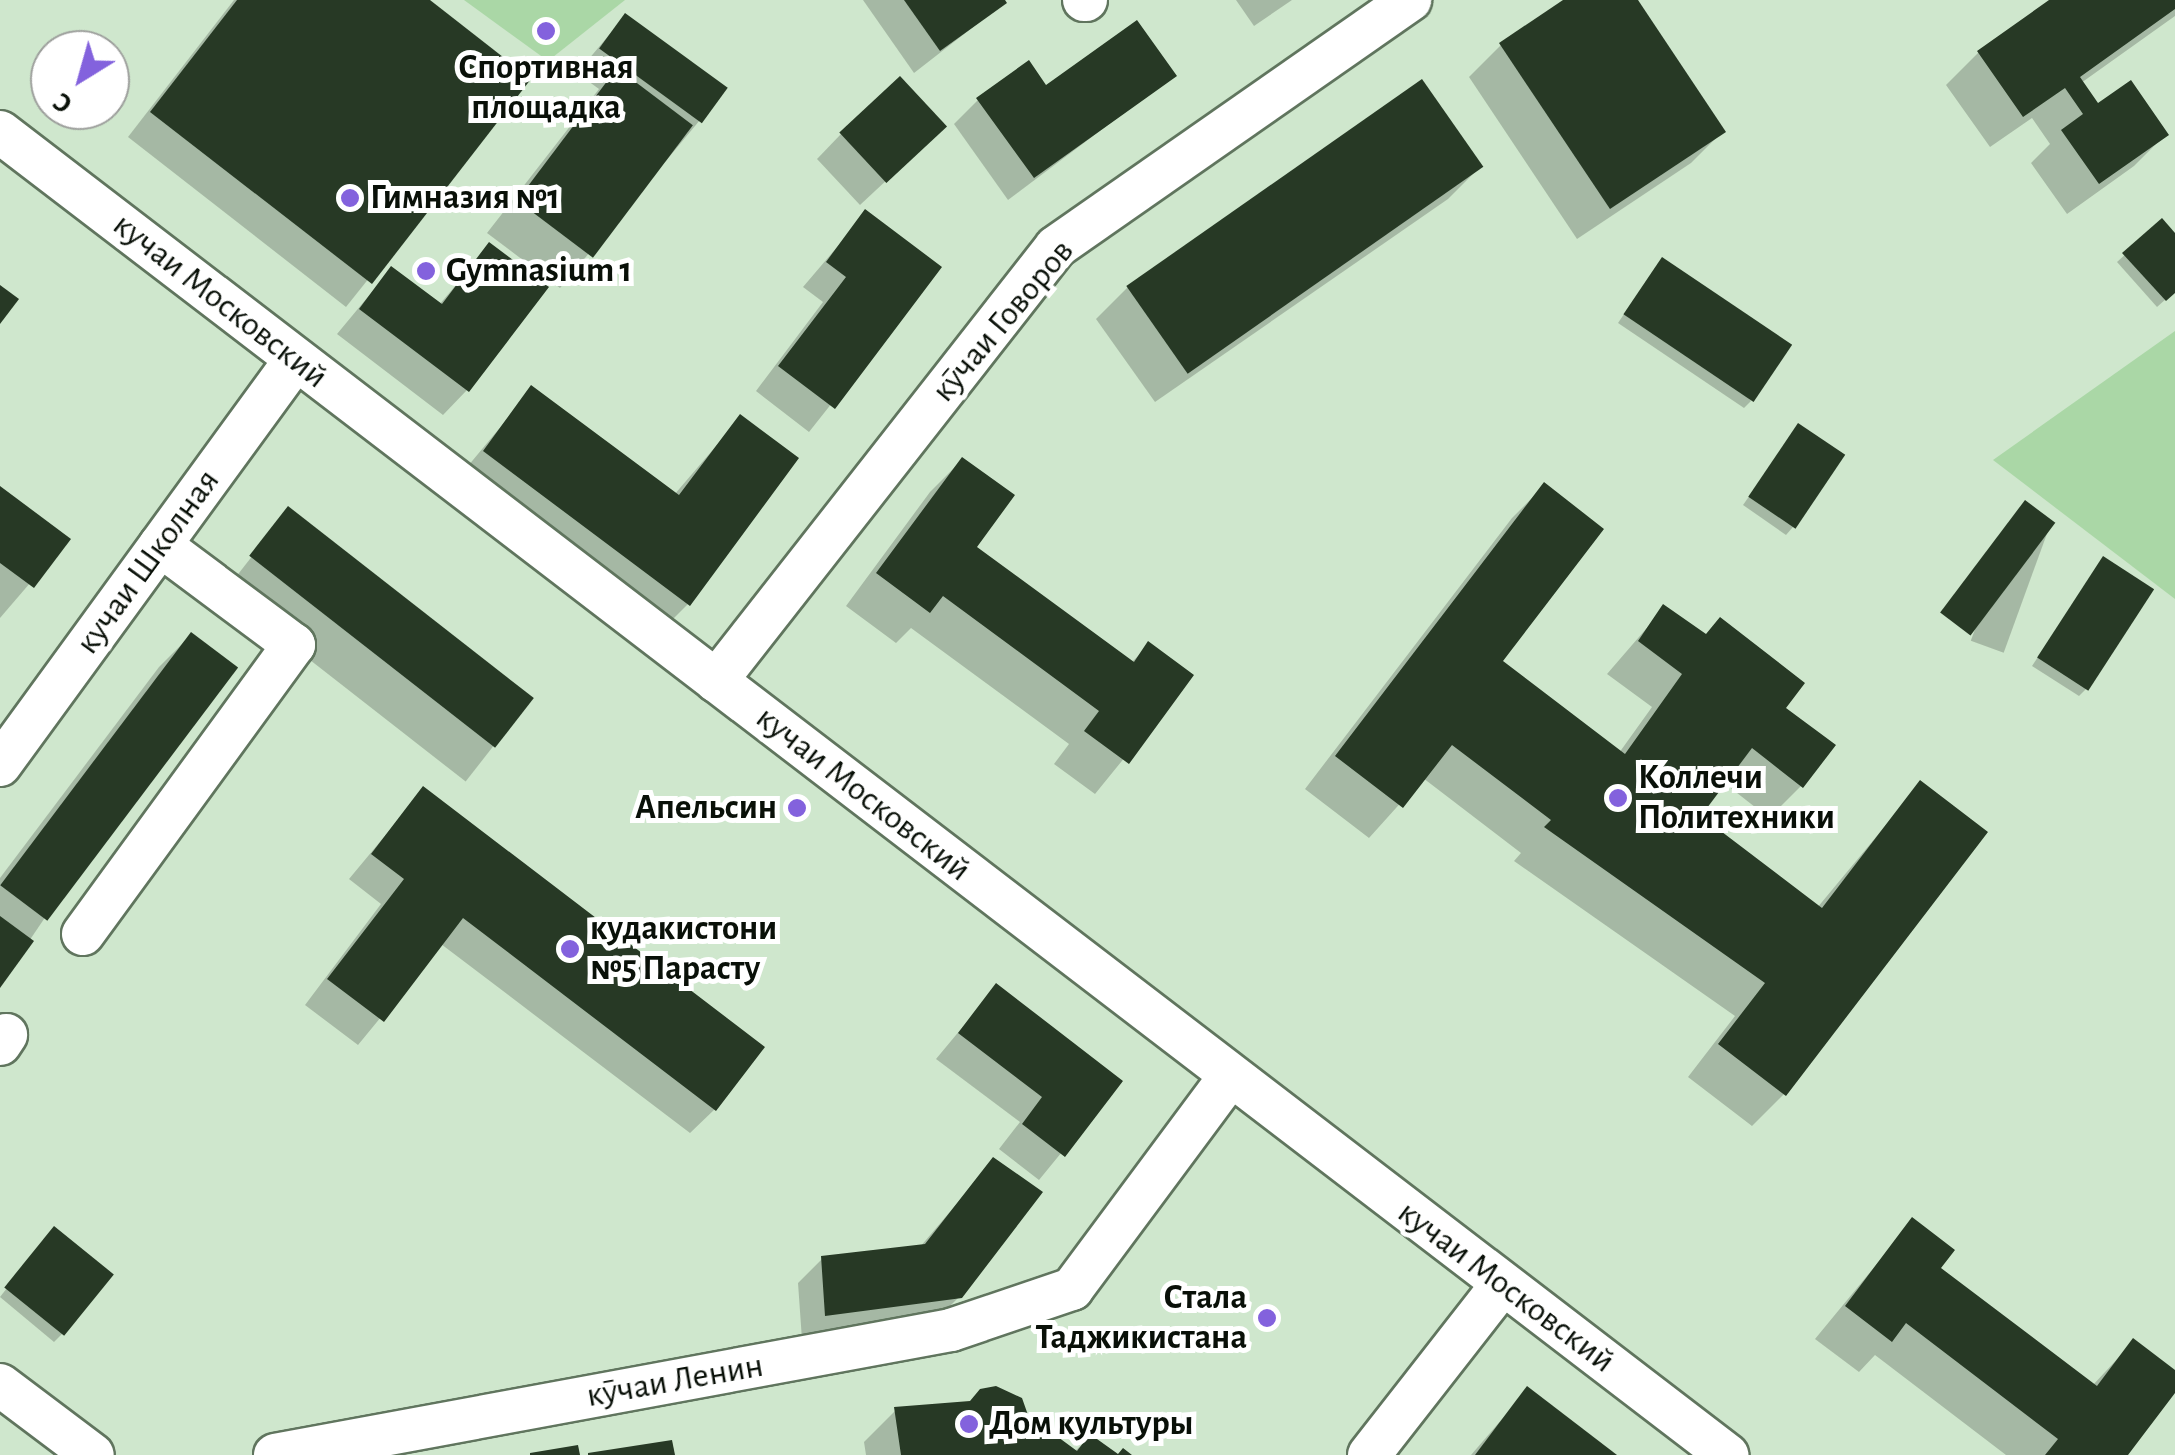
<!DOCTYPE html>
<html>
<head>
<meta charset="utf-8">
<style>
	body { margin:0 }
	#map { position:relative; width:2175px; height:1455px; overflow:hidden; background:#cfe7cd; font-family:"Alegreya Sans",sans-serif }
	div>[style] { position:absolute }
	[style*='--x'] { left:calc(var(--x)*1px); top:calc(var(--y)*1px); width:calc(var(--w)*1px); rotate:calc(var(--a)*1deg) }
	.green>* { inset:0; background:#aad7a6 }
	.shadow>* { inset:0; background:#0003; transform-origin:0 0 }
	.building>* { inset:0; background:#273925; transform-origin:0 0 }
	.roads { filter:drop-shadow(2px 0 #60755e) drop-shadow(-2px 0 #60755e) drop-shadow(0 2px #60755e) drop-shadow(0 -2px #60755e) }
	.minor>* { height:42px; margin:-21px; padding:0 21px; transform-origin:21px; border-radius:21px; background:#fff }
	.dots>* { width:28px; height:28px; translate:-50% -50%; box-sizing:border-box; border:5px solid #fff; border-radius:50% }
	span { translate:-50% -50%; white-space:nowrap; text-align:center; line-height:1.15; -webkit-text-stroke:10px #fff; paint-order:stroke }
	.poi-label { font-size:35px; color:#091008; font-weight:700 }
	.left { translate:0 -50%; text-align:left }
	.right { translate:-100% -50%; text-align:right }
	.street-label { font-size:35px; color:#091008 }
	.north { position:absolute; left:30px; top:30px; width:100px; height:100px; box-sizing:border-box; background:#fff; border:2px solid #9d9f9c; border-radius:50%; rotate:217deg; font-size:28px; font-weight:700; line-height:40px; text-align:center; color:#091008 }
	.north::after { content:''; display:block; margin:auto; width:35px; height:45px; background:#8362dd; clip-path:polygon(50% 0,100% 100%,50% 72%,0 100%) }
</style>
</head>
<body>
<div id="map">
	<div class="green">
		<div style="clip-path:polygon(464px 0,625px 0,548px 61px)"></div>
		<div style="clip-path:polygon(2175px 331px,2175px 599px,1993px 460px)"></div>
	</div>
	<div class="shadow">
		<div style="clip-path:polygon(234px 0,426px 0,528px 79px,346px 307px,128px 137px)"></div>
		<div style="clip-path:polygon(863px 0,1002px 0,1004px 3px,914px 73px)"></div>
		<div style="clip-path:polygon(1236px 0,1292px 0,1254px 26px)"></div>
		<div style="clip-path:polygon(1568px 0,1635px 0,1723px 131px,1691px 163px,1577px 239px,1469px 77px,1501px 45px)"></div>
		<div style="clip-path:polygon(2054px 0,2175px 0,2175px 16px,2081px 83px,2098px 107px,2166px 134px,2134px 166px,2067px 214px,2031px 163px,2050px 144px,2032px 118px,1990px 147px,1946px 85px,1978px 53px)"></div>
		<div style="clip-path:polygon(625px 16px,700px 120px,560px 288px,487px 233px,599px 89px,577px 73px)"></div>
		<div style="clip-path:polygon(1173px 76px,1008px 200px,954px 124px,978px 100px)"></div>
		<div style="clip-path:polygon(841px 134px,919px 150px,860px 205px,817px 159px)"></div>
		<div style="clip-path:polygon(1480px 167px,1448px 199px,1155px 402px,1096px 319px,1128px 287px)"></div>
		<div style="clip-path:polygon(866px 213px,939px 268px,809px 432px,756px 391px,823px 302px,803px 287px)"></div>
		<div style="clip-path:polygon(2162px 221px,2175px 236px,2175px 291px,2157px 307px,2117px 262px)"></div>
		<div style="clip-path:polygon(489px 246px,467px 390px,443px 415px,337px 334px,391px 269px,439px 305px)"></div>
		<div style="clip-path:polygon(1655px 268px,1751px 401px,1744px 408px,1618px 323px)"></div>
		<div style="clip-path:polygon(532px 389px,674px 495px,740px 418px,688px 604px,656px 636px,453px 484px)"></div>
		<div style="clip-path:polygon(1798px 427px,1793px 527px,1786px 535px,1743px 505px)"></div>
		<div style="clip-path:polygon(962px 460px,974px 547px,1131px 663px,1149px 645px,1191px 676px,1095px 794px,1054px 764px,1069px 744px,911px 628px,896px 643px,846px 606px,930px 492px)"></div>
		<div style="clip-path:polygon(1544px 486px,1500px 662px,1619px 753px,1652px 707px,1607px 674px,1664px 608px,1782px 708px,1801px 786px,1769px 818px,1723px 782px,1697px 816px,1817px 908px,1920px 784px,1784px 1094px,1752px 1126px,1688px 1077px,1735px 1016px,1514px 861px,1521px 853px,1423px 778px,1369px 838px,1305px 789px,1512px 518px)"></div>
		<div style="clip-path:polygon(0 489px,67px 540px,0 618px)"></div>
		<div style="left:289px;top:509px;width:307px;height:106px;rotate:38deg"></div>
		<div style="left:2018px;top:511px;width:35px;height:138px;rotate:20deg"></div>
		<div style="clip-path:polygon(2103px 559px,2086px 689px,2079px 696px,2032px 666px)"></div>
		<div style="clip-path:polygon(191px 635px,44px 919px,0 984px,0 878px,159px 667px)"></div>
		<div style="clip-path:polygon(423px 790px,715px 1109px,690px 1133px,441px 944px,358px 1045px,305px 1005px,381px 904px,349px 879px)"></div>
		<div style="clip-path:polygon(996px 987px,1120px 1081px,1039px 1180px,999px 1149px,1020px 1122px,936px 1059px)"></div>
		<div style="clip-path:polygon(993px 1161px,960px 1296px,935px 1321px,802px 1340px,798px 1283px,822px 1259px,920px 1247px)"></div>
		<div style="clip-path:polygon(1913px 1220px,1938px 1269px,2092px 1386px,2133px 1342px,2175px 1373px,2175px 1389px,2125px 1455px,2006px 1455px,1875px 1355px,1859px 1372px,1815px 1339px)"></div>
		<div style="clip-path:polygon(47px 1237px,62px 1334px,54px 1342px,0 1297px)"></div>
		<div style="clip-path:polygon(1527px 1390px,1613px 1455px,1471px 1455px)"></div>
		<div style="clip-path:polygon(896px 1410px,1025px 1416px,1074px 1452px,1090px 1437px,1115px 1455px,866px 1455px,864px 1442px)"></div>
	</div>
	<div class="building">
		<div style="clip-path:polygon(237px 0,430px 0,531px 79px,372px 284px,150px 112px)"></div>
		<div style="clip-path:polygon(904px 0,1005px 0,1007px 3px,940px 51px)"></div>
		<div style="clip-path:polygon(1563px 0,1638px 0,1726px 132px,1610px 209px,1499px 43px)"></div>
		<div style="clip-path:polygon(2049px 0,2175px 0,2175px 9px,2080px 77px,2098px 103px,2131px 80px,2169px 135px,2099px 184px,2061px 130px,2083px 114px,2065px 88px,2023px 117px,1977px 51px)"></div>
		<div style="left:625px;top:13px;width:127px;height:44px;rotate:36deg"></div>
		<div style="clip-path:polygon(1137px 20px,1177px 76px,1034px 178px,976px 98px,1029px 60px,1046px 85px)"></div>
		<div style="left:617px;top:68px;width:95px;height:166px;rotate:37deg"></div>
		<div style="left:900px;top:76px;width:69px;height:83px;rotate:47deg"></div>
		<div style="left:1422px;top:79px;width:107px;height:361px;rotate:55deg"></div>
		<div style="clip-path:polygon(865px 209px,942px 267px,835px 409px,778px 366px,846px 277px,826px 262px)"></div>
		<div style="clip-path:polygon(2162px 218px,2175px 233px,2175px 293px,2166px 301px,2122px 253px)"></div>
		<div style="clip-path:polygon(489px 242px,549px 287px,469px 392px,359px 309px,391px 266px,442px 304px)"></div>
		<div style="left:1662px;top:257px;width:157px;height:69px;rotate:34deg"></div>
		<div style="clip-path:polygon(0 285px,19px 299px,0 324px)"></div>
		<div style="clip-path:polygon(531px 385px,679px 495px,740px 414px,799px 458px,690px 606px,483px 451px)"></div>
		<div style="left:1798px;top:423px;width:57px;height:89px;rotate:34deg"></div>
		<div style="clip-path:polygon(962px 457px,1015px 495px,977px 547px,1134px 662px,1148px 641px,1194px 675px,1129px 764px,1084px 731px,1099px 711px,943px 596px,930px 613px,876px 573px)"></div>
		<div style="clip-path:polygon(1544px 482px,1604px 529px,1503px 661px,1625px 754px,1682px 674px,1638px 641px,1663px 604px,1706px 634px,1720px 617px,1805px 683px,1786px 708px,1836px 745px,1803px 788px,1752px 748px,1701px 816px,1822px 908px,1920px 780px,1988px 832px,1786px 1096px,1718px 1044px,1765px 983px,1544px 827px,1551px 820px,1452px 745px,1403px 808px,1335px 756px)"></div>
		<div style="clip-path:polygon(0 486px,71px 539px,34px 588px,0 563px)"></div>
		<div style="left:2025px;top:500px;width:38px;height:141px;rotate:37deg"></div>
		<div style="left:288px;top:506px;width:312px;height:63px;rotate:38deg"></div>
		<div style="left:2103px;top:556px;width:61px;height:121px;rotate:33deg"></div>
		<div style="left:191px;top:632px;width:59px;height:317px;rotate:37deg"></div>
		<div style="clip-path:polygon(423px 786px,765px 1047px,716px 1111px,463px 918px,384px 1022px,327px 979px,404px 879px,371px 854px)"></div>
		<div style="clip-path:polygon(0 916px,34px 941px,0 988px)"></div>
		<div style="clip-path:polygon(996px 983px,1123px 1081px,1065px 1157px,1022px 1124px,1042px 1097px,958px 1033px)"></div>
		<div style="clip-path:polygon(993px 1157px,1043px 1192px,962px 1298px,825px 1316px,821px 1256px,925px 1244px)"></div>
		<div style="clip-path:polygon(1912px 1217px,1955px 1250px,1941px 1268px,2097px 1386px,2133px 1338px,2175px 1370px,2175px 1393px,2128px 1455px,2045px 1455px,2058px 1439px,1906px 1323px,1892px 1342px,1845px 1306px)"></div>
		<div style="left:54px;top:1226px;width:77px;height:79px;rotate:39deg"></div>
		<div style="clip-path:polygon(996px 1386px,1022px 1398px,1028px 1415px,1077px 1451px,1090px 1434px,1118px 1454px,1123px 1448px,1132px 1455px,901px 1455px,894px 1407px,970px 1401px,980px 1389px)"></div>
		<div style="clip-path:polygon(1527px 1386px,1617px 1455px,1475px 1455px)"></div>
		<div style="clip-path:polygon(672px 1440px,675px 1455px,588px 1455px,588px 1453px)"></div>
		<div style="clip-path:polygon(578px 1445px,580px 1455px,530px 1455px,530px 1453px)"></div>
	</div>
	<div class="roads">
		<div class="minor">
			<div style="--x:1084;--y:0;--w:2;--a:0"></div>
			<div style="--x:0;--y:132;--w:2176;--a:37.45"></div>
			<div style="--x:716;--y:681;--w:551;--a:-51.92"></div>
			<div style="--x:1056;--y:247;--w:432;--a:-34.9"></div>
			<div style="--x:0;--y:765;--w:502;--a:-53.91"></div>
			<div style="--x:83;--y:934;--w:358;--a:-53.9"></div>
			<div style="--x:294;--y:645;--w:167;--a:-143.3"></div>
			<div style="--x:0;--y:1044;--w:11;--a:-56"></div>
			<div style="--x:0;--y:1385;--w:116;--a:37"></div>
			<div style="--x:275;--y:1455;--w:687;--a:-10.48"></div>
			<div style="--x:951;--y:1330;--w:128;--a:-18.7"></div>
			<div style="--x:1072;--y:1289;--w:265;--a:-53.4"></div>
			<div style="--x:1369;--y:1455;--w:216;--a:-52"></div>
		</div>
	</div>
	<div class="dots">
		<div style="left:546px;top:31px;background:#8362dd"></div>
		<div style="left:350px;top:198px;background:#8362dd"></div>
		<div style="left:426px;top:271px;background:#8362dd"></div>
		<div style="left:1618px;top:798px;background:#8362dd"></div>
		<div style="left:797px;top:808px;background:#8362dd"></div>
		<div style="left:570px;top:949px;background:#8362dd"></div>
		<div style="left:1267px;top:1318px;background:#8362dd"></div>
		<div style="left:969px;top:1424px;background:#8362dd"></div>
	</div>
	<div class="poi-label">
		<span style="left:546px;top:88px">Спортивная<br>площадка</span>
		<span class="left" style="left:370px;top:198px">Гимназия №1</span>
		<span class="left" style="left:446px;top:271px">Gymnasium 1</span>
		<span class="left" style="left:1638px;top:798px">Коллечи<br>Политехники</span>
		<span class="right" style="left:777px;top:808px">Апельсин</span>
		<span class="left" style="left:590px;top:949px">кудакистони<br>№5 Парасту</span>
		<span class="right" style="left:1247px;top:1318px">Стала<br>Таджикистана</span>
		<span class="left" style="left:989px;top:1424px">Дом культуры</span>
	</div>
	<div class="street-label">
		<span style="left:220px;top:301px;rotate:38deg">кучаи Московский</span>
		<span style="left:1003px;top:321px;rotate:-50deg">кӯчаи Говоров</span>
		<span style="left:148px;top:562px;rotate:-54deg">кучаи Школная</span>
		<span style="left:863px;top:794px;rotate:38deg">кучаи Московский</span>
		<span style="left:1506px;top:1287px;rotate:37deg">кучаи Московский</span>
		<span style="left:675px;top:1381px;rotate:-10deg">кӯчаи Ленин</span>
	</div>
	<div class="north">С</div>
</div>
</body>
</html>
